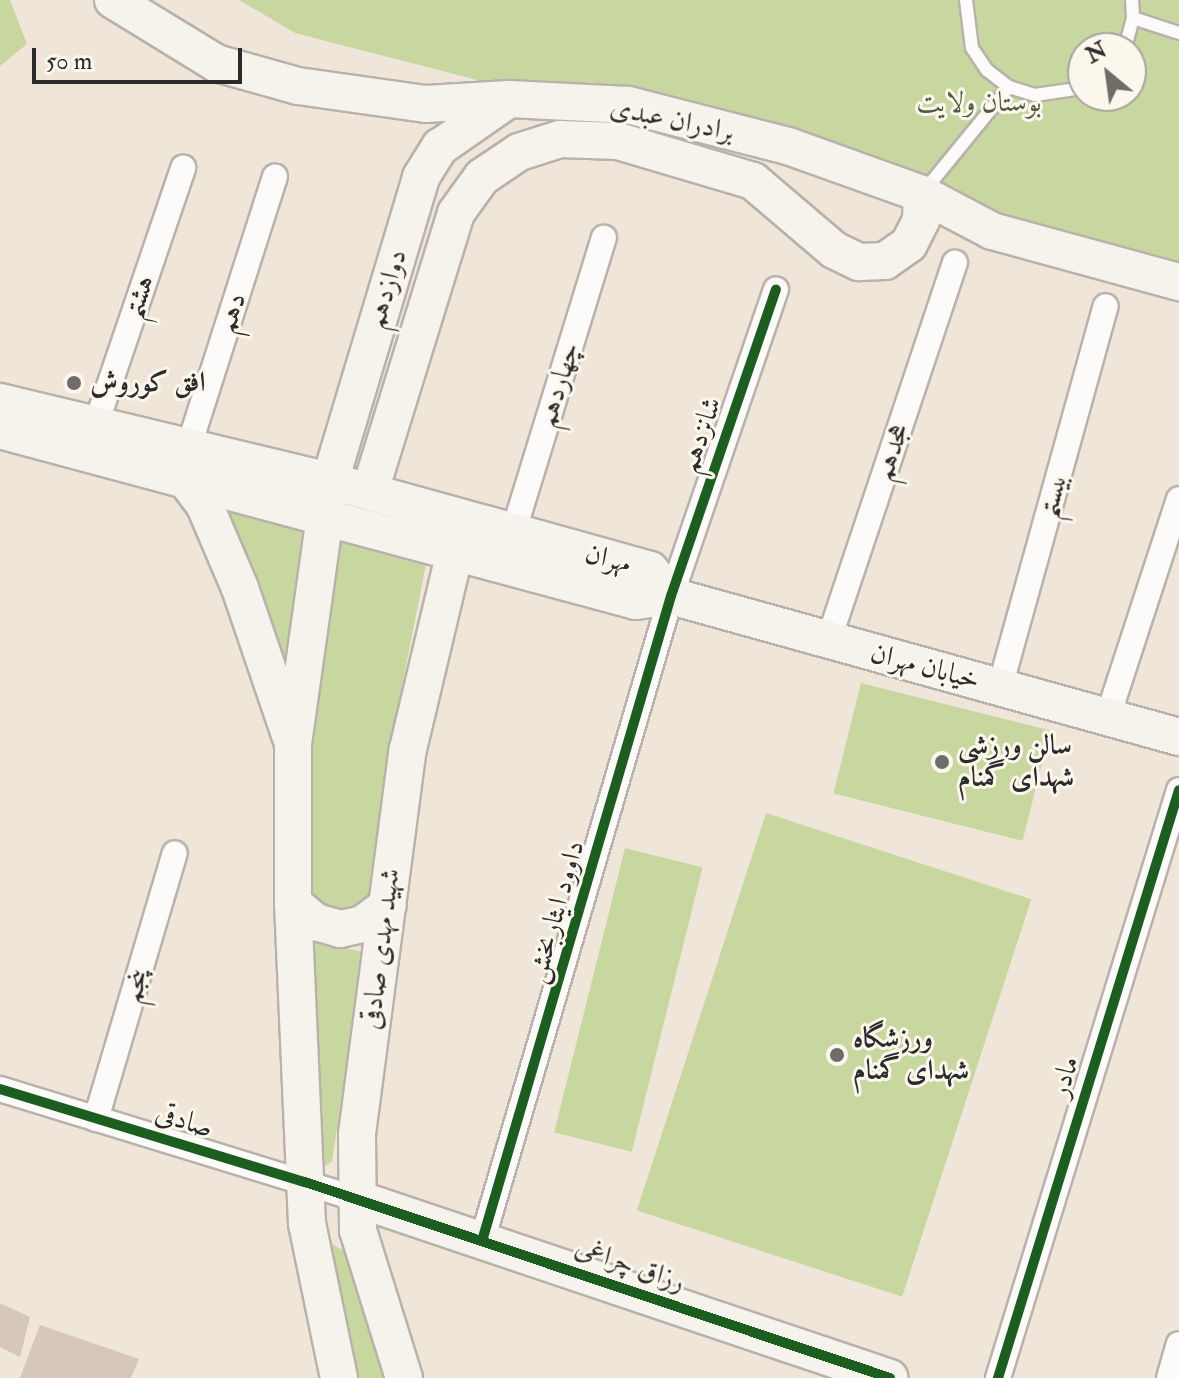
<!DOCTYPE html>
<html>
<head>
<meta charset="utf-8">
<style>
	body { margin:0 }
	#map { position:relative; width:1179px; height:1378px; overflow:hidden; background:#efe6d9; font-family:"IM FELL Double Pica",Amiri,serif }
	div>[style] { position:absolute }
	[style*='--x'] { left:calc(var(--x)*1px); top:calc(var(--y)*1px); width:calc(var(--w)*1px); rotate:calc(var(--a)*1deg) }
	.green>* { inset:0; background:#c8d7a0; transform-origin:0 0 }
	.building>* { inset:0; background:#d6c6bc }
	.roads { filter:drop-shadow(2px 0 #b8b2aa) drop-shadow(-2px 0 #b8b2aa) drop-shadow(0 2px #b8b2aa) drop-shadow(0 -2px #b8b2aa) }
	.lane>* { height:12px; margin:-6px; padding:0 6px; transform-origin:6px; border-radius:6px; background:#fdfbf9 }
	.street>* { height:24px; margin:-12px; padding:0 12px; transform-origin:12px; border-radius:12px; background:#fdfbf9 }
	.secondary>* { height:36px; margin:-18px; padding:0 18px; transform-origin:18px; border-radius:18px; background:#f6f2ec }
	.cycleway>* { height:10px; margin:-5px; padding:0 5px; transform-origin:5px; border-radius:5px; background:#1b5e20 }
	.dots>* { width:22px; height:22px; translate:-50% -50%; box-sizing:border-box; border:4px solid #fbf7ec; border-radius:50% }
	span { translate:-50% -50%; white-space:nowrap; text-align:center; line-height:1.15; -webkit-text-stroke:6px #fbf7ec; paint-order:stroke }
	.park-label { font-size:28px; color:#505b40 }
	.street-label { font-size:28px; color:#2b2b2b }
	.poi-label { font-size:28px; color:#2b2b2b; font-weight:700 }
	.left { translate:0 -50%; text-align:left }
	.north { position:absolute; left:1067px; top:32px; width:80px; height:80px; box-sizing:border-box; background:#fbf7ec; border:2px solid #a8a59f; border-radius:50%; rotate:331deg; font-size:22px; font-weight:700; line-height:32px; text-align:center; color:#2b2b2b }
	.north::after { content:''; display:block; margin:auto; width:28px; height:36px; background:#706c68; clip-path:polygon(50% 0,100% 100%,50% 72%,0 100%) }
	.scale { position:absolute; left:32px; top:48px; width:210px; height:36px; box-sizing:border-box; border:4px solid #2b2b2b; border-top:0; padding-left:10px; font-size:24px; line-height:28px; white-space:nowrap; color:#2b2b2b; -webkit-text-stroke:6px #fbf7ec; paint-order:stroke }
</style>
</head>
<body>
<div id="map">
	<div class="green">
		<div style="clip-path:polygon(0 0,10px 0,27px 44px,0 66px)"></div>
		<div style="clip-path:polygon(evenodd,239px 0,1179px 0,1179px 261px,295px 33px,239px 0,1083px 48px,1131px 48px,1131px 96px,1083px 96px,1083px 48px)"></div>
		<div style="clip-path:polygon(225px 505px,314px 526px,284px 669px)"></div>
		<div style="clip-path:polygon(339px 536px,427px 559px,391px 742px,377px 871px,369px 902px,351px 913px,310px 899px,305px 771px)"></div>
		<div style="left:861px;top:683px;width:195px;height:114px;rotate:14deg"></div>
		<div style="left:766px;top:813px;width:279px;height:418px;rotate:18deg"></div>
		<div style="left:625px;top:848px;width:80px;height:293px;rotate:14deg"></div>
		<div style="clip-path:polygon(316px 941px,363px 952px,332px 1162px,325px 1166px,318px 1163px,310px 948px)"></div>
		<div style="clip-path:polygon(332px 1244px,346px 1252px,389px 1378px,353px 1378px,327px 1249px)"></div>
	</div>
	<div class="building">
		<div style="clip-path:polygon(0 1303px,30px 1317px,20px 1357px,0 1347px)"></div>
		<div style="clip-path:polygon(40px 1325px,139px 1359px,131px 1378px,20px 1378px)"></div>
	</div>
	<div class="roads">
		<div class="lane">
			<div style="--x:966;--y:0;--w:48;--a:82.9"></div>
			<div style="--x:972;--y:48;--w:27;--a:56"></div>
			<div style="--x:987;--y:70;--w:28;--a:38"></div>
			<div style="--x:1009;--y:87;--w:27;--a:17"></div>
			<div style="--x:1035;--y:95;--w:49;--a:-8.3"></div>
			<div style="--x:1133;--y:18;--w:48;--a:18.1"></div>
			<div style="--x:1125;--y:48;--w:31;--a:-75"></div>
			<div style="--x:1133;--y:18;--w:18;--a:-93"></div>
			<div style="--x:925;--y:190;--w:133;--a:-50.8"></div>
		</div>
		<div class="street">
			<div style="--x:95;--y:427;--w:274;--a:-71.2"></div>
			<div style="--x:188;--y:449;--w:286;--a:-72.3"></div>
			<div style="--x:513;--y:533;--w:309;--a:-72.9"></div>
			<div style="--x:828;--y:642;--w:400;--a:-71.5"></div>
			<div style="--x:1000;--y:687;--w:395;--a:-74.5"></div>
			<div style="--x:1108;--y:716;--w:228;--a:-71.9"></div>
			<div style="--x:0;--y:1089;--w:371;--a:17.1"></div>
			<div style="--x:96;--y:1119;--w:277;--a:-73.5"></div>
			<div style="--x:482;--y:1241;--w:672;--a:-73.67"></div>
			<div style="--x:671;--y:596;--w:324;--a:-71.1"></div>
			<div style="--x:998;--y:1378;--w:615;--a:-72.89"></div>
			<div style="--x:1169;--y:1378;--w:35;--a:-74"></div>
		</div>
		<div class="secondary">
			<div style="--x:113;--y:0;--w:121;--a:31.5"></div>
			<div style="--x:216;--y:63;--w:85;--a:15.7"></div>
			<div style="--x:298;--y:86;--w:129;--a:8"></div>
			<div style="--x:426;--y:104;--w:83;--a:-3.4"></div>
			<div style="--x:509;--y:99;--w:119;--a:2.9"></div>
			<div style="--x:628;--y:105;--w:165;--a:14.4"></div>
			<div style="--x:788;--y:146;--w:142;--a:19.7"></div>
			<div style="--x:922;--y:194;--w:79;--a:27.9"></div>
			<div style="--x:992;--y:231;--w:194;--a:15.3"></div>
			<div style="--x:0;--y:402;--w:339;--a:13.5"></div>
			<div style="--x:330;--y:481;--w:332;--a:15.5"></div>
			<div style="--x:650;--y:570;--w:33;--a:51"></div>
			<div style="--x:0;--y:430;--w:659;--a:15.05"></div>
			<div style="--x:636;--y:601;--w:35;--a:-8"></div>
			<div style="--x:671;--y:596;--w:527;--a:15.51"></div>
			<div style="--x:185;--y:479;--w:34;--a:53"></div>
			<div style="--x:205;--y:506;--w:89;--a:66.9"></div>
			<div style="--x:240;--y:588;--w:155;--a:71.2"></div>
			<div style="--x:370;--y:491;--w:291;--a:-72.8"></div>
			<div style="--x:456;--y:213;--w:44;--a:-54.2"></div>
			<div style="--x:482;--y:177;--w:45;--a:-34"></div>
			<div style="--x:519;--y:152;--w:43;--a:-17.6"></div>
			<div style="--x:560;--y:139;--w:58;--a:2"></div>
			<div style="--x:618;--y:141;--w:141;--a:16.5"></div>
			<div style="--x:753;--y:181;--w:106;--a:40.4"></div>
			<div style="--x:834;--y:250;--w:28;--a:26"></div>
			<div style="--x:859;--y:262;--w:26;--a:-2"></div>
			<div style="--x:885;--y:261;--w:29;--a:-35"></div>
			<div style="--x:909;--y:244;--w:27;--a:-63"></div>
			<div style="--x:921;--y:220;--w:26;--a:-88"></div>
			<div style="--x:293;--y:903;--w:30;--a:40"></div>
			<div style="--x:316;--y:922;--w:25;--a:16"></div>
			<div style="--x:340;--y:929;--w:24;--a:-12"></div>
			<div style="--x:363;--y:924;--w:31;--a:-37"></div>
			<div style="--x:355;--y:1198;--w:564;--a:18.6"></div>
			<div style="--x:339;--y:1378;--w:157;--a:-101.7"></div>
			<div style="--x:307;--y:1224;--w:321;--a:-92.5"></div>
			<div style="--x:293;--y:903;--w:159;--a:-90"></div>
			<div style="--x:293;--y:744;--w:266;--a:-82"></div>
			<div style="--x:330;--y:481;--w:317;--a:-73.3"></div>
			<div style="--x:421;--y:177;--w:36;--a:-58"></div>
			<div style="--x:440;--y:147;--w:84;--a:-34.8"></div>
			<div style="--x:404;--y:1378;--w:155;--a:-107.3"></div>
			<div style="--x:358;--y:1230;--w:96;--a:-90.6"></div>
			<div style="--x:357;--y:1134;--w:388;--a:-82.5"></div>
			<div style="--x:408;--y:749;--w:237;--a:-76.6"></div>
		</div>
	</div>
	<div class="cycleway">
		<div style="--x:0;--y:1089;--w:319;--a:17"></div>
		<div style="--x:305;--y:1182;--w:617;--a:18.52"></div>
		<div style="--x:482;--y:1241;--w:672;--a:-73.67"></div>
		<div style="--x:671;--y:596;--w:324;--a:-71.1"></div>
		<div style="--x:998;--y:1378;--w:615;--a:-72.89"></div>
	</div>
	<div class="dots">
		<div style="left:74px;top:383px;background:#706c68"></div>
		<div style="left:942px;top:762px;background:#706c68"></div>
		<div style="left:837px;top:1055px;background:#706c68"></div>
	</div>
	<div class="park-label">
		<span style="left:979px;top:103px">بوستان ولایت</span>
	</div>
	<div class="street-label">
		<span style="left:672px;top:120px;rotate:12deg">برادران عبدی</span>
		<span style="left:387px;top:289px;rotate:-73deg">دوازدهم</span>
		<span style="left:139px;top:297px;rotate:-71deg">هشتم</span>
		<span style="left:232px;top:313px;rotate:-72deg">دهم</span>
		<span style="left:559px;top:385px;rotate:-73deg">چهاردهم</span>
		<span style="left:701px;top:435px;rotate:-71deg">شانزدهم</span>
		<span style="left:892px;top:452px;rotate:-72deg">هجدهم</span>
		<span style="left:1053px;top:496px;rotate:-75deg">بیستم</span>
		<span style="left:608px;top:559px;rotate:15deg">مهران</span>
		<span style="left:925px;top:667px;rotate:15deg">خیابان مهران</span>
		<span style="left:556px;top:912px;rotate:-74deg">داوود ایثاربخش</span>
		<span style="left:381px;top:949px;rotate:-83deg">شهید مهدی صادقی</span>
		<span style="left:136px;top:986px;rotate:-74deg">پنجم</span>
		<span style="left:1065px;top:1077px;rotate:-73deg">مادر</span>
		<span style="left:184px;top:1121px;rotate:17deg">صادقی</span>
		<span style="left:630px;top:1265px;rotate:19deg">رزاق چراغی</span>
	</div>
	<div class="poi-label">
		<span class="left" style="left:90px;top:383px">افق کوروش</span>
		<span class="left" style="left:958px;top:762px">سالن ورزشی<br>شهدای گمنام</span>
		<span class="left" style="left:853px;top:1055px">ورزشگاه<br>شهدای گمنام</span>
	</div>
	<div class="north">N</div>
	<div class="scale">50 m</div>
</div>
</body>
</html>
